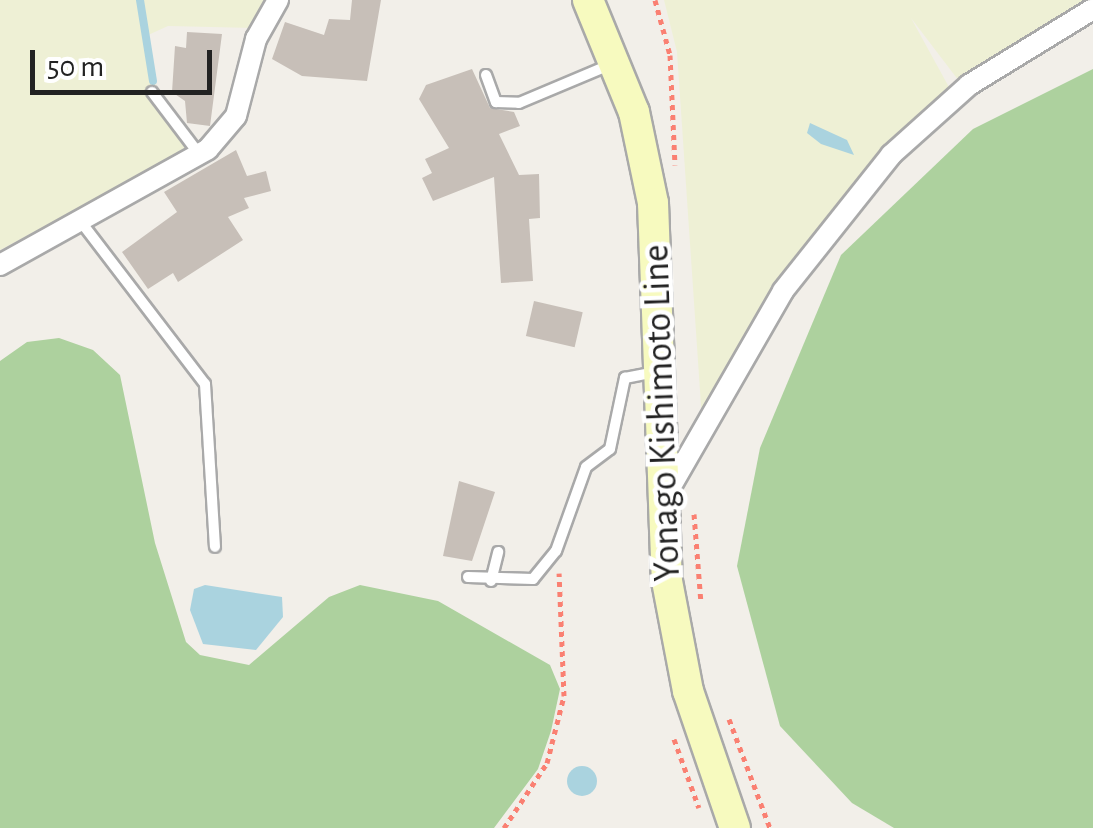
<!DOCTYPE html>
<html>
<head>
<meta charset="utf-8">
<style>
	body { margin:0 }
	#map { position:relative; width:1093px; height:828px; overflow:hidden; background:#f2efe9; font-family:"Alegreya Sans",sans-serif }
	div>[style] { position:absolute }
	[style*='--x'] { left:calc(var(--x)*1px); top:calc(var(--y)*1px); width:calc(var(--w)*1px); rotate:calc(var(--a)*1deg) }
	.farmland>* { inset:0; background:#eef0d5 }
	.forest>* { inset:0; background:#add19e }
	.water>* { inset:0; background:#aad3df }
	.round { border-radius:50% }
	.stream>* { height:8px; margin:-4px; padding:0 4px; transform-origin:4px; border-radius:4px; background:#aad3df }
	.building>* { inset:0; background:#c7bfb8; transform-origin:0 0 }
	.path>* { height:5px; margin-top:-2.5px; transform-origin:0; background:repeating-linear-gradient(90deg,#fa8072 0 5px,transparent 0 10px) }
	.roads { filter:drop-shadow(2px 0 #a9a9a9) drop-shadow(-2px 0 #a9a9a9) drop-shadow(0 2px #a9a9a9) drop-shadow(0 -2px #a9a9a9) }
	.lane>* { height:10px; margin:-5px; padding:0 5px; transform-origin:5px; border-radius:5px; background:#fff }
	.street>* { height:20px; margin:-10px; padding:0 10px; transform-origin:10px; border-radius:10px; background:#fff }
	.secondary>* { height:30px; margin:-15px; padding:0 15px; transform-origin:15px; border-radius:15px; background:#f7fabf }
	span { translate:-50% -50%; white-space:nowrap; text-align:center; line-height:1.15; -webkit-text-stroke:9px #fff; paint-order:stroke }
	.street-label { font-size:38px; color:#222 }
	.scale { position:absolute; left:30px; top:50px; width:182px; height:45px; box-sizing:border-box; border:5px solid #222; border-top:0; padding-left:12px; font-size:30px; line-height:35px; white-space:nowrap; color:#222; -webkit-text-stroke:8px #fff; paint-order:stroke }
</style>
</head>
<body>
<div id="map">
	<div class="farmland">
		<div style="clip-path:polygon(0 0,269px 0,254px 28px,168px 26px,146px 36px,156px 88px,148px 94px,188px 150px,0 250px)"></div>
		<div style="clip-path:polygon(664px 0,1091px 0,959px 81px,911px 18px,950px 89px,907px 124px,795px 260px,702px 420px,677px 52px)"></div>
	</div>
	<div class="forest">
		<div style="clip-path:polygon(1093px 69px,1093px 828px,894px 828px,852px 803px,780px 726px,737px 566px,760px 448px,841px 255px,973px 129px)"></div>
		<div style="clip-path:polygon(59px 338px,93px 350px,120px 375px,155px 543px,186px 642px,200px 655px,249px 665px,329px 597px,360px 585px,438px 601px,550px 665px,560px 689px,551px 731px,538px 769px,494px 828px,0 828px,0 361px,27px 342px)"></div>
	</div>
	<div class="water">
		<div style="clip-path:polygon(810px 123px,847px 140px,854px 155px,821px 144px,807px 133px)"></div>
		<div style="clip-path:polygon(205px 585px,282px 597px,283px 617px,256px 650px,203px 644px,190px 610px,194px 589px)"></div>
		<div class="round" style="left:567px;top:766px;width:30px;height:30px"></div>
	</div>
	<div class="stream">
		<div style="--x:140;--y:0;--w:82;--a:80.9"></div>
	</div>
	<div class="building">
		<div style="clip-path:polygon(352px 0,381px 0,367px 81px,302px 76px,272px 59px,285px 22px,324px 35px,329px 19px,350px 20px)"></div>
		<div style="clip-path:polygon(187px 32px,222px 34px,210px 126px,187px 123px,185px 101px,172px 92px,175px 46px,186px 48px)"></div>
		<div style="clip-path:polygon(472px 69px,490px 108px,514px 112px,520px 126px,499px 134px,519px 175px,539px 174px,540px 218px,529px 219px,533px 281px,501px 283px,494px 177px,433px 201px,422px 178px,432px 173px,425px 159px,449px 148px,419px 99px,426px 85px)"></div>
		<div style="clip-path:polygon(236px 150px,247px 176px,266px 171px,271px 191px,244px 198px,249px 208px,228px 217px,243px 240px,178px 282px,173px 273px,148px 289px,122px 252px,177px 212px,164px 192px)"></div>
		<div style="left:534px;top:301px;width:50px;height:36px;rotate:13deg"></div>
		<div style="clip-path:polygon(459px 481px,495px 492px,472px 561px,443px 556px)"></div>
	</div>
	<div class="path">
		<div style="--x:655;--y:0;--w:57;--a:74.7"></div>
		<div style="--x:670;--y:55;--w:110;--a:87.4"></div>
		<div style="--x:694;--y:514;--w:89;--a:85.5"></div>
		<div style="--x:729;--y:719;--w:116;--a:69.4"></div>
		<div style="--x:674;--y:739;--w:73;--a:70.1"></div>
		<div style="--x:504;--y:828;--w:78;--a:-56.5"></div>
		<div style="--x:547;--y:763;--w:69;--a:-75.8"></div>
		<div style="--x:564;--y:696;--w:123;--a:-92.3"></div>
	</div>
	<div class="roads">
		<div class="lane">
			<div style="--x:486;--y:75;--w:29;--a:70"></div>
			<div style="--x:496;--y:102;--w:23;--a:2"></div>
			<div style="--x:519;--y:103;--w:101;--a:-22.8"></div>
			<div style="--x:152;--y:92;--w:78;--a:52.8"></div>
			<div style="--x:78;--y:218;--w:209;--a:52.6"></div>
			<div style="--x:205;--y:384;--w:163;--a:86.5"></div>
			<div style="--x:468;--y:577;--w:65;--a:1.8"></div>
			<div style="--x:533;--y:579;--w:36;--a:-51"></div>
			<div style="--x:556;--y:551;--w:89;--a:-70.3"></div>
			<div style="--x:586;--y:467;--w:30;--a:-37"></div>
			<div style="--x:610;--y:449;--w:73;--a:-78.1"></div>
			<div style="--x:625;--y:378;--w:33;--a:-11"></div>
			<div style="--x:491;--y:581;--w:30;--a:-76"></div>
		</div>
		<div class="street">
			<div style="--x:0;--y:265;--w:238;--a:-29.1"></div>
			<div style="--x:208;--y:149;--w:43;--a:-49.7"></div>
			<div style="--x:236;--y:116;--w:80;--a:-75.4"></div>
			<div style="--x:256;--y:39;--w:45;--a:-60.6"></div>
			<div style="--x:663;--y:500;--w:241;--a:-60.1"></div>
			<div style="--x:783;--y:291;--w:174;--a:-51.5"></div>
			<div style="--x:891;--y:155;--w:105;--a:-41.9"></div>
			<div style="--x:969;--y:85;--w:145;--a:-31.5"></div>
		</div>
		<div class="secondary">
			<div style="--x:588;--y:0;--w:121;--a:67.7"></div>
			<div style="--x:634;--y:112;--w:93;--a:78.2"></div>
			<div style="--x:653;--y:203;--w:378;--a:87.9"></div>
			<div style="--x:667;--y:581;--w:112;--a:79.2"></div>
			<div style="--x:688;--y:691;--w:145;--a:71.1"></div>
		</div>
	</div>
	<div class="street-label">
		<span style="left:663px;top:413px;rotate:-92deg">Yonago Kishimoto Line</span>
	</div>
	<div class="scale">50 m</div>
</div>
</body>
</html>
